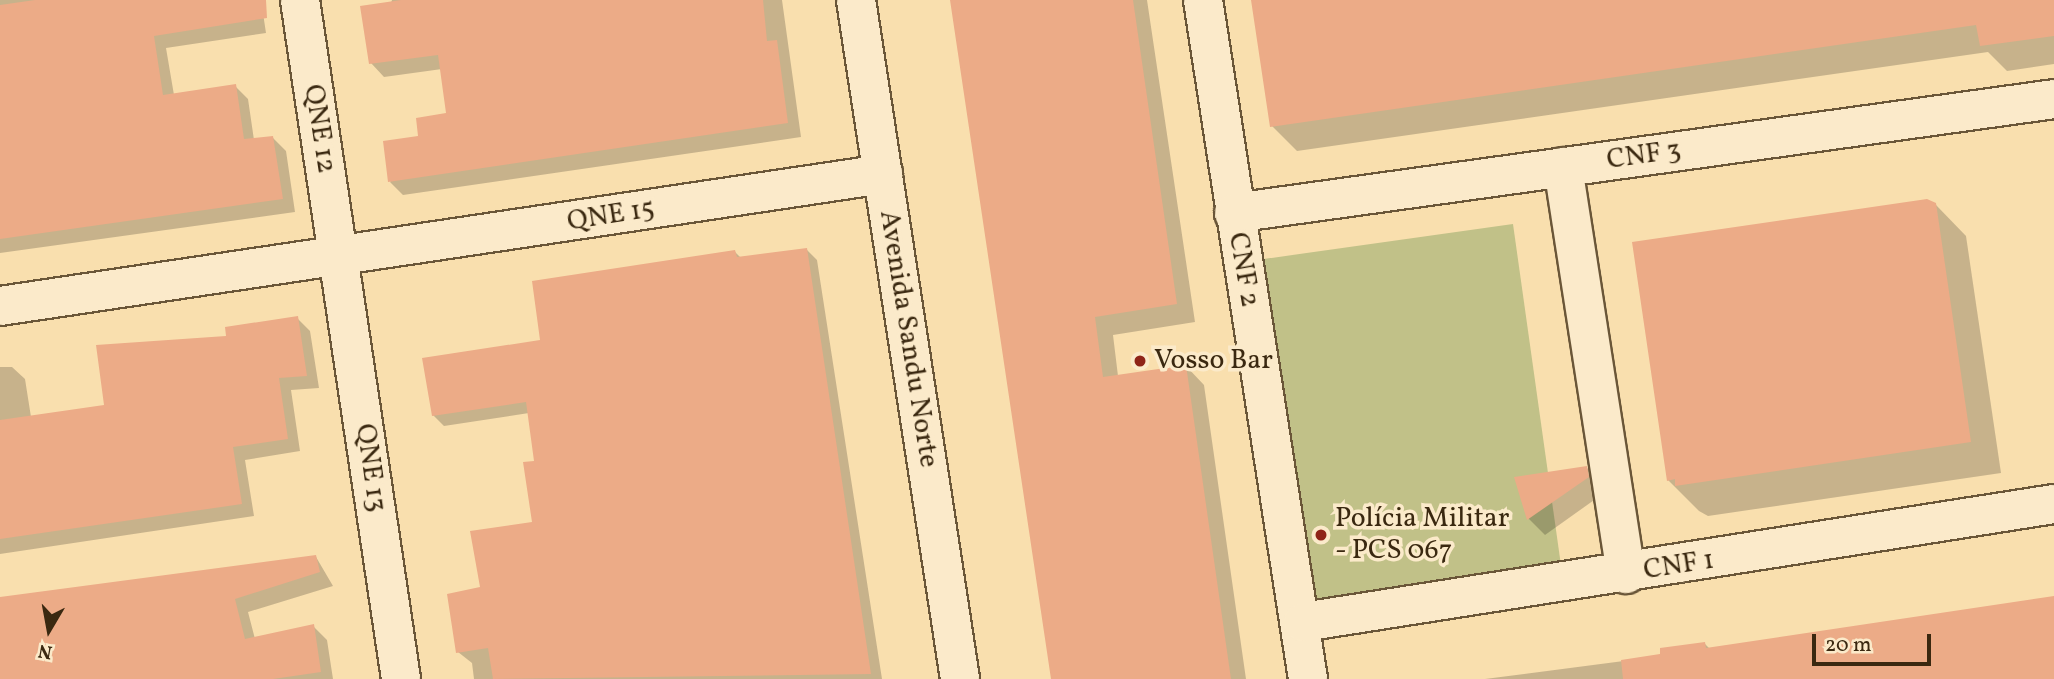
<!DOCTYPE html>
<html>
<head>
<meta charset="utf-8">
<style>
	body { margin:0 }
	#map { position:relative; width:2054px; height:679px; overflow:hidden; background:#f9dfae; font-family:Vollkorn,serif }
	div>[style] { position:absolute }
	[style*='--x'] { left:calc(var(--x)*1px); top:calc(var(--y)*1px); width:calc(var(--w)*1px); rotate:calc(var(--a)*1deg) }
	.green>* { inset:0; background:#c1c188; transform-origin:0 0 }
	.shadow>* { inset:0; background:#0003 }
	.building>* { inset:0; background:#ecab87 }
	.roads { filter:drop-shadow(2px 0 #6a5638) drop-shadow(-2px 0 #6a5638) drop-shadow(0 2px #6a5638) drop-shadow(0 -2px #6a5638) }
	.street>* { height:38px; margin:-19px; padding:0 19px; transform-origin:19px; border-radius:19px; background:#fbeaca }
	.secondary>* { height:38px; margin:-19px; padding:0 19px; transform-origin:19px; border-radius:19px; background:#fbeaca }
	.dots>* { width:19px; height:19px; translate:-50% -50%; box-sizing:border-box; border:4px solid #fbeaca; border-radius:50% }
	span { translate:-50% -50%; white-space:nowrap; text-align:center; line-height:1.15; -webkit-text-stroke:7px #fbeaca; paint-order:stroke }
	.street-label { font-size:28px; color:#3a2810 }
	.poi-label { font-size:28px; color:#3a2810 }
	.left { translate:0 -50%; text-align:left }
	.north { position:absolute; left:14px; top:595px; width:70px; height:70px; -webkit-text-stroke:5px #fbeaca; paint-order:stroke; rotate:190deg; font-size:19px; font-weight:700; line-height:28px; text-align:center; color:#3a2810 }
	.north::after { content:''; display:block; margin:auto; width:24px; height:32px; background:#3a2810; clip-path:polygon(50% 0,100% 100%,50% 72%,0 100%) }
	.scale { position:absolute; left:1812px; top:634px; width:119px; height:32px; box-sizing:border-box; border:4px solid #3a2810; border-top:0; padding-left:9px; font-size:21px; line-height:24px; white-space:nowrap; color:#3a2810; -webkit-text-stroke:5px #fbeaca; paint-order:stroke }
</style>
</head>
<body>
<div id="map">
	<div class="green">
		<div style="left:1513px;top:224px;width:348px;height:269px;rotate:82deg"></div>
	</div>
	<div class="shadow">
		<div style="clip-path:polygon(0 0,261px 0,266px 33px,166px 48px,174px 95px,235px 86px,248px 99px,254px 140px,273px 138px,286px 151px,295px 212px,0 253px)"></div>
		<div style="clip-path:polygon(392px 0,782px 0,801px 137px,403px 195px,390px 182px,420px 138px,448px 115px,442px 69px,384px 77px,371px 63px)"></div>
		<div style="clip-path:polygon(952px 0,1147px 0,1195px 322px,1113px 335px,1118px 376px,1186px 366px,1204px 385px,1246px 679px,1052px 679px)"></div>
		<div style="clip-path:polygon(1252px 0,2054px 0,2054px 64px,2007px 71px,1988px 52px,1297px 151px,1272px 126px)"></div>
		<div style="clip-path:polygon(1935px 204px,1966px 236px,2001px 473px,1708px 516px,1699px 511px,1668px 480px)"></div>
		<div style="clip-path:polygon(807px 250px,817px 260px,882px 679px,474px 679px,472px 663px,458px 652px,482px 589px,534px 524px,536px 462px,529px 413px,444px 426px,433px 415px,542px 341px,735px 252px,741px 258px)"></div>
		<div style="clip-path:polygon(297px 318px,310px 331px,319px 388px,291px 390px,300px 451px,245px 460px,254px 516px,0 554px,0 367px,12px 367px,25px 379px,31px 417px,106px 407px,228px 338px)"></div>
		<div style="clip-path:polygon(1587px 468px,1604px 493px,1545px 535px,1529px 519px,1516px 479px)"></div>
		<div style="clip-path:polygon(316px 557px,333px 586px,248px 612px,255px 639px,313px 626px,327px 640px,333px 679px,0 679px,0 598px)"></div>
		<div style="clip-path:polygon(2054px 598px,2054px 679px,1485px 679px,1662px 656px,1705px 644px,1710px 649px)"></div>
	</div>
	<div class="building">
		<div style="clip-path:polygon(35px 0,266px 0,267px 18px,154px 36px,163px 95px,236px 84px,244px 139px,273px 136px,283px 199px,0 239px,0 5px)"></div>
		<div style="clip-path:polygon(401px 0,763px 0,767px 41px,777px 40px,788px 123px,388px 182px,383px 141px,418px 136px,416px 118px,446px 113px,438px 55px,369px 64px,360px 6px)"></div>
		<div style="clip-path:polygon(950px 0,1133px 0,1177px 304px,1095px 317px,1103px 377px,1186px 365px,1231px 679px,1051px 679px)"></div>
		<div style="clip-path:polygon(1251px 0,2054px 0,2054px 36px,1980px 46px,1976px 25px,1270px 127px)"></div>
		<div style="clip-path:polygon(1927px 199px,1936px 203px,1971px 442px,1675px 486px,1675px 479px,1667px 481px,1632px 242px)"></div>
		<div style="clip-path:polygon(807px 248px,871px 674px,493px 679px,488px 648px,456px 653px,447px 594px,480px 587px,470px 531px,532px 522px,523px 462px,534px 461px,526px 402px,432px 416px,422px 358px,540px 340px,532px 281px,735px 250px,737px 257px)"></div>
		<div style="clip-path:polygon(298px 316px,307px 376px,279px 378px,288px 439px,233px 447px,242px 504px,0 539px,0 420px,104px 405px,96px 345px,226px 336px,225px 327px)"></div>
		<div style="clip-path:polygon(1587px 466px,1589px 477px,1527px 520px,1514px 477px)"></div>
		<div style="clip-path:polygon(316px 555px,320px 572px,235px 599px,245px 639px,314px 624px,321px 672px,273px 679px,0 679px,0 597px)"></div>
		<div style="clip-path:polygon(2054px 596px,2054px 679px,1623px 679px,1621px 660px,1660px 654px,1660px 648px,1705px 642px,1706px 648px)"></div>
	</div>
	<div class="roads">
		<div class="street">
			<div style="--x:300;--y:0;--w:686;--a:81.54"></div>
			<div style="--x:1203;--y:0;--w:687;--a:81.21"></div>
			<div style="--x:1563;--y:167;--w:412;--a:81.2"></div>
			<div style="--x:1234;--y:213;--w:828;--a:-7.91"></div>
			<div style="--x:0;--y:306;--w:893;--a:-8.5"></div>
			<div style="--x:1303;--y:622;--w:760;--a:-8.93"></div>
		</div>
		<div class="secondary">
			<div style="--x:856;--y:0;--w:687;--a:81.29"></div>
		</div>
	</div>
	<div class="dots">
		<div style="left:1140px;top:361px;background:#8f2418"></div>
		<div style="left:1321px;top:535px;background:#8f2418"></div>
	</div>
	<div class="street-label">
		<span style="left:319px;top:129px;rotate:81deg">QNE 12</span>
		<span style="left:1644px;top:156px;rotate:-8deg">CNF 3</span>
		<span style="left:611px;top:216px;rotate:-9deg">QNE 15</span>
		<span style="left:1243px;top:270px;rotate:80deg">CNF 2</span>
		<span style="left:908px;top:339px;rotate:81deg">Avenida Sandu Norte</span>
		<span style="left:370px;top:468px;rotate:82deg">QNE 13</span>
		<span style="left:1679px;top:566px;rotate:-9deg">CNF 1</span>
	</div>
	<div class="poi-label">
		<span class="left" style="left:1154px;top:361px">Vosso Bar</span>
		<span class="left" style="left:1335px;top:535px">Polícia Militar<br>- PCS 067</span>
	</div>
	<div class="north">N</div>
	<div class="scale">20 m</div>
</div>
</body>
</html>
